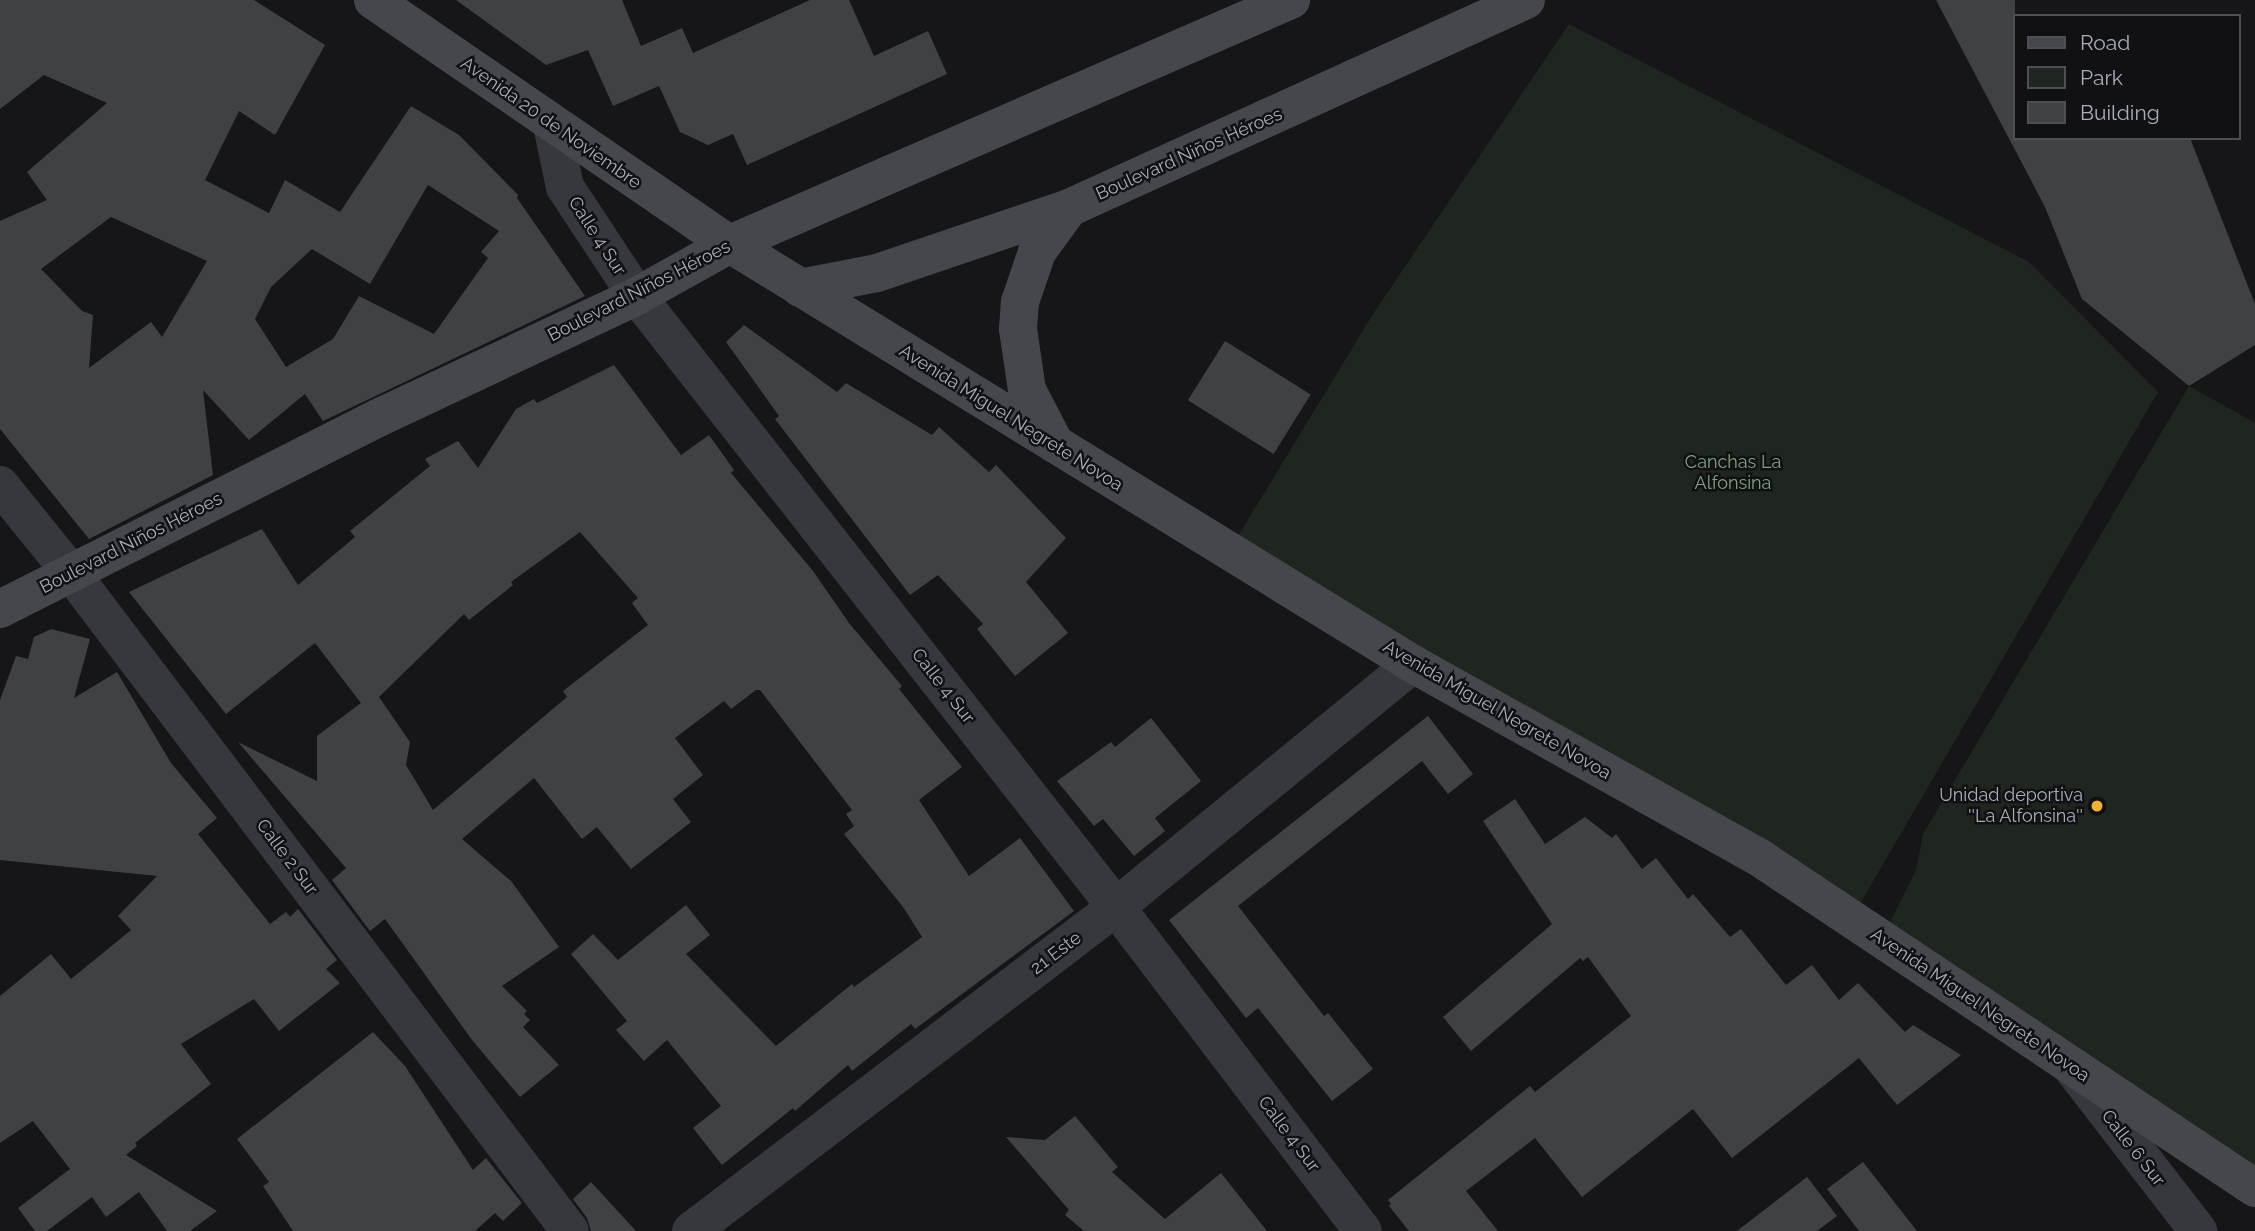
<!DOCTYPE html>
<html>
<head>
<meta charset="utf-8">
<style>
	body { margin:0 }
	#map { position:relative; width:2255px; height:1231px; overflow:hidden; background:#161618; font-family:Raleway,sans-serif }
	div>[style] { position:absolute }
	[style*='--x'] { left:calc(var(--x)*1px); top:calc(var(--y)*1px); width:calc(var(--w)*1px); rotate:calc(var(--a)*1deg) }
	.green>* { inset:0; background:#1e261f }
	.building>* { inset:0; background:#404145; transform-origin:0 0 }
	.minor>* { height:38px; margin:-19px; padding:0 19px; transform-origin:19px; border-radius:19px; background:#37383d }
	.secondary>* { height:38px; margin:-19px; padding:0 19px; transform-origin:19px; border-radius:19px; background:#45474d }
	.dots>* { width:19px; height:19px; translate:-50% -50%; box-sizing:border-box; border:4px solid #111113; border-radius:50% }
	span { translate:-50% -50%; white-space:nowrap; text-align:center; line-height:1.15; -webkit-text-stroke:5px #111113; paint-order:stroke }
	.street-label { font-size:18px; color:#a8adb8 }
	.park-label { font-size:18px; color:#7fa381 }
	.poi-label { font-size:18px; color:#a8adb8 }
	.right { translate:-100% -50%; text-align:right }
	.legend { position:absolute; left:2013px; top:14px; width:228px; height:126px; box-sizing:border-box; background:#111113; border:2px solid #4d4f55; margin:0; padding:9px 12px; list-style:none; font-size:21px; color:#a8adb8 }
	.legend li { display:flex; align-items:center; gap:14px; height:35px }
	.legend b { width:35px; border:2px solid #4d4f55 }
</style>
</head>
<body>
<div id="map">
	<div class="green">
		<div style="clip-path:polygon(1569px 24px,2029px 262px,2158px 392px,1846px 928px,1235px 541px,1373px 314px)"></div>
		<div style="clip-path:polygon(2189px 386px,2255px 423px,2255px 1174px,1880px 942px,1916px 870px,1923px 834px)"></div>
	</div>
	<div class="building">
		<div style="clip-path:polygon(evenodd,0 0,254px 0,325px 45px,275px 135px,239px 111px,205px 180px,269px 213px,285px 180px,340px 212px,411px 106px,459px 135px,518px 195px,517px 198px,585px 296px,323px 421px,305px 394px,249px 440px,203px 390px,213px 475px,89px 539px,0 429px,0 221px,47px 200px,27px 172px,107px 103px,44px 75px,0 109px,0 0,428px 185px,499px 231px,481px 252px,488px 258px,434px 334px,359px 296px,333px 339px,286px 367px,255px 319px,271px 287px,312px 249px,370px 284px,428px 185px,0 0,111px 217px,207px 261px,162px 337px,151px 322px,89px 368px,93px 315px,82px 311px,41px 269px,111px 217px)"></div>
		<div style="clip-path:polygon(456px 0,622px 0,641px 46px,682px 28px,693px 53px,810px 0,849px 0,874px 56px,928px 31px,947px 74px,747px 165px,733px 134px,708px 145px,680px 132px,659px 86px,613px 106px,588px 50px,546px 65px)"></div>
		<div style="clip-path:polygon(1936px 0,2015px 0,2015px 138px,2190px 138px,2255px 304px,2255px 345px,2189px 386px,2082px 299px,2045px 207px)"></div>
		<div style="clip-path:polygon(744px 325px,837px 392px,846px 383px,932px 435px,939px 427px,989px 472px,996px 465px,1066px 538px,1026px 582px,1068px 633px,1015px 676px,977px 629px,983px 624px,938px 575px,910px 595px,775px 419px,779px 416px,726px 342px)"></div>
		<div style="left:1225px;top:341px;width:101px;height:70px;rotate:32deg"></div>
		<div style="clip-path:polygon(evenodd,614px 365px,681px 455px,709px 435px,734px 470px,731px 473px,813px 571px,849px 623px,902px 686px,899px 689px,962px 767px,919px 800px,969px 876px,1020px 838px,1074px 911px,915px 1029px,911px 1024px,852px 1071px,848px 1065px,795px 1111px,793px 1108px,722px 1165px,693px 1128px,721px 1106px,667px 1040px,644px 1061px,616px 1030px,627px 1021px,571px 954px,593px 934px,618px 960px,686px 905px,710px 935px,686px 954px,776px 1046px,852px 984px,854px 987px,922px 937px,903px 907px,844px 834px,854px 826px,846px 814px,852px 810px,760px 690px,756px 690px,731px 709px,724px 701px,675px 738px,703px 775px,673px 799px,691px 822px,631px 869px,597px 827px,582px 839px,534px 778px,462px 839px,511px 881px,559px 947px,502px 986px,527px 1011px,524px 1014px,530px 1020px,523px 1027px,559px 1065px,520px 1097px,472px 1040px,385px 919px,370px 931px,332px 880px,346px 868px,238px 742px,317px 781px,317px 736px,361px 703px,315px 643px,226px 714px,129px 592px,262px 529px,298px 585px,355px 537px,350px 531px,430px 466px,425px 459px,458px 441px,478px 468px,516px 409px,534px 399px,537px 403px,614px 365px,580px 532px,638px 598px,632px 603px,648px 625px,563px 691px,567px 697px,433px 810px,406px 765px,410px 742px,379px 697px,464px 614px,469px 620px,513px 585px,511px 582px,580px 532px)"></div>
		<div style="clip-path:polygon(51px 629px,90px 639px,74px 698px,117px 672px,171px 763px,217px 818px,198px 834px,270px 924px,286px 912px,290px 917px,298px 909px,337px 960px,326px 969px,340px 983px,279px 1031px,254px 999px,181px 1044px,211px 1084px,135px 1143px,137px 1146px,126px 1155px,217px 1211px,190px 1231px,167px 1231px,139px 1192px,106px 1217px,92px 1197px,47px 1231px,35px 1231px,18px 1208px,70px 1169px,33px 1121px,0 1143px,0 996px,51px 954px,71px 979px,131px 930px,118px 916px,157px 876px,0 860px,0 700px,16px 656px,28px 659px,34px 637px)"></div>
		<div style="clip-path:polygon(1428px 716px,1473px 774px,1448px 794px,1422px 761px,1238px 906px,1324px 1016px,1328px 1013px,1373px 1069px,1332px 1101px,1258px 1008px,1246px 1018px,1169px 920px)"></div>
		<div style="clip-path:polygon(1151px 718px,1201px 781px,1155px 818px,1165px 831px,1134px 856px,1103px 819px,1094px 826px,1057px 781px,1111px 742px,1115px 747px)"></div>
		<div style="clip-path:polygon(1515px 799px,1545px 844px,1585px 817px,1612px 838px,1616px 834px,1642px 869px,1656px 858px,1688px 899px,1693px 894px,1730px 937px,1741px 929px,1786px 985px,1812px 965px,1839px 1000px,1858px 983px,1905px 1032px,1913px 1025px,1961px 1055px,1897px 1105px,1859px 1058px,1732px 1158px,1693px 1109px,1582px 1197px,1535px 1138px,1466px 1191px,1498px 1231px,1409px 1231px,1389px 1206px,1391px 1204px,1388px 1200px,1530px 1086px,1535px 1092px,1631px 1016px,1588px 957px,1583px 961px,1580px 958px,1471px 1051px,1443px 1017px,1552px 924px,1483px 821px)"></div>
		<div style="clip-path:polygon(373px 1032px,405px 1066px,473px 1170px,486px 1158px,522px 1203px,503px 1221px,495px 1213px,475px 1231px,293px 1231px,263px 1186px,269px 1182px,237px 1139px)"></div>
		<div style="clip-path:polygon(1075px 1116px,1118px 1167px,1112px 1172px,1165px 1219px,1221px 1173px,1267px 1231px,1084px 1231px,1065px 1215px,1069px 1210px,1006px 1137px,1045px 1140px)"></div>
		<div style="clip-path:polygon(1863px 1162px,1917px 1231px,1859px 1231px,1827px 1189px)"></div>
		<div style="clip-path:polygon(1807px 1177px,1837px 1216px,1817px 1231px,1737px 1231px)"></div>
		<div style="clip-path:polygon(591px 1182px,636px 1231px,591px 1231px,587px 1218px,573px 1199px)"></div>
	</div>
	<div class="minor">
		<div style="--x:552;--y:125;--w:63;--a:78.2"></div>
		<div style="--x:565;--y:187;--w:131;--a:56.6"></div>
		<div style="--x:637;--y:296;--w:776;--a:51.9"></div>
		<div style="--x:1116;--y:907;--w:407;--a:52.7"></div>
		<div style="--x:0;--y:485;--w:114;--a:51"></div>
		<div style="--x:72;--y:574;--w:824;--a:52.84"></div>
		<div style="--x:2073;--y:1069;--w:205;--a:52.3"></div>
		<div style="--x:691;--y:1231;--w:534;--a:-37.32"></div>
		<div style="--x:1116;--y:907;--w:384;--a:-39.3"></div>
	</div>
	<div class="secondary">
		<div style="--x:373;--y:0;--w:432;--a:34.4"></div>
		<div style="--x:730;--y:244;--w:802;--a:31.59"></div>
		<div style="--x:1413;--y:664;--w:398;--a:29.2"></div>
		<div style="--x:1760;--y:858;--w:595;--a:33.69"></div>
		<div style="--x:800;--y:288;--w:78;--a:-11"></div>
		<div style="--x:877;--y:273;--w:203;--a:-18.7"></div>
		<div style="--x:1069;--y:208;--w:502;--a:-24.47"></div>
		<div style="--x:1055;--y:444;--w:61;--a:-117.4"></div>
		<div style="--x:1027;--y:390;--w:62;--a:-98.4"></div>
		<div style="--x:1018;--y:329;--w:27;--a:-86"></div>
		<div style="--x:1020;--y:302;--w:53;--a:-71.2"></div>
		<div style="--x:1037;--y:252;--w:54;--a:-54"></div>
		<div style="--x:0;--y:609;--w:424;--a:-26.8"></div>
		<div style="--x:378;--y:418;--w:286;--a:-25.2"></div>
		<div style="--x:637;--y:296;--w:107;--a:-29.2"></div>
		<div style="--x:730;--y:244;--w:612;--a:-23.51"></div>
	</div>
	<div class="dots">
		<div style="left:2097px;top:806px;background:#f2b134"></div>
	</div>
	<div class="street-label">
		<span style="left:551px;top:123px;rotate:35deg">Avenida 20 de Noviembre</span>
		<span style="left:1189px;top:154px;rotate:-24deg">Boulevard Niños Héroes</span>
		<span style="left:597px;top:236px;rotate:57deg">Calle 4 Sur</span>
		<span style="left:639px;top:291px;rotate:-27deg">Boulevard Niños Héroes</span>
		<span style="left:1011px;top:418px;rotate:32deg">Avenida Miguel Negrete Novoa</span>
		<span style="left:131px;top:543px;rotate:-27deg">Boulevard Niños Héroes</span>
		<span style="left:943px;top:686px;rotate:52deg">Calle 4 Sur</span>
		<span style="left:1497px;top:710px;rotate:30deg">Avenida Miguel Negrete Novoa</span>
		<span style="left:287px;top:857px;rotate:53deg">Calle 2 Sur</span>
		<span style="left:1056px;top:953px;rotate:-37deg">21 Este</span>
		<span style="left:1980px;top:1005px;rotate:34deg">Avenida Miguel Negrete Novoa</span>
		<span style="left:1289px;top:1134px;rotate:53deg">Calle 4 Sur</span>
		<span style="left:2133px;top:1148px;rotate:52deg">Calle 6 Sur</span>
	</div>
	<div class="park-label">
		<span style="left:1733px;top:473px">Canchas La<br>Alfonsina</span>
	</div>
	<div class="poi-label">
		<span class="right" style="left:2083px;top:806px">Unidad deportiva<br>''La Alfonsina''</span>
	</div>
	<ul class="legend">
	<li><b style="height:9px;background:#45474d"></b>Road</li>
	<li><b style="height:19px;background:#1e261f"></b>Park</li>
	<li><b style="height:19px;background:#404145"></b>Building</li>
	</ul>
</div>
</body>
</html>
